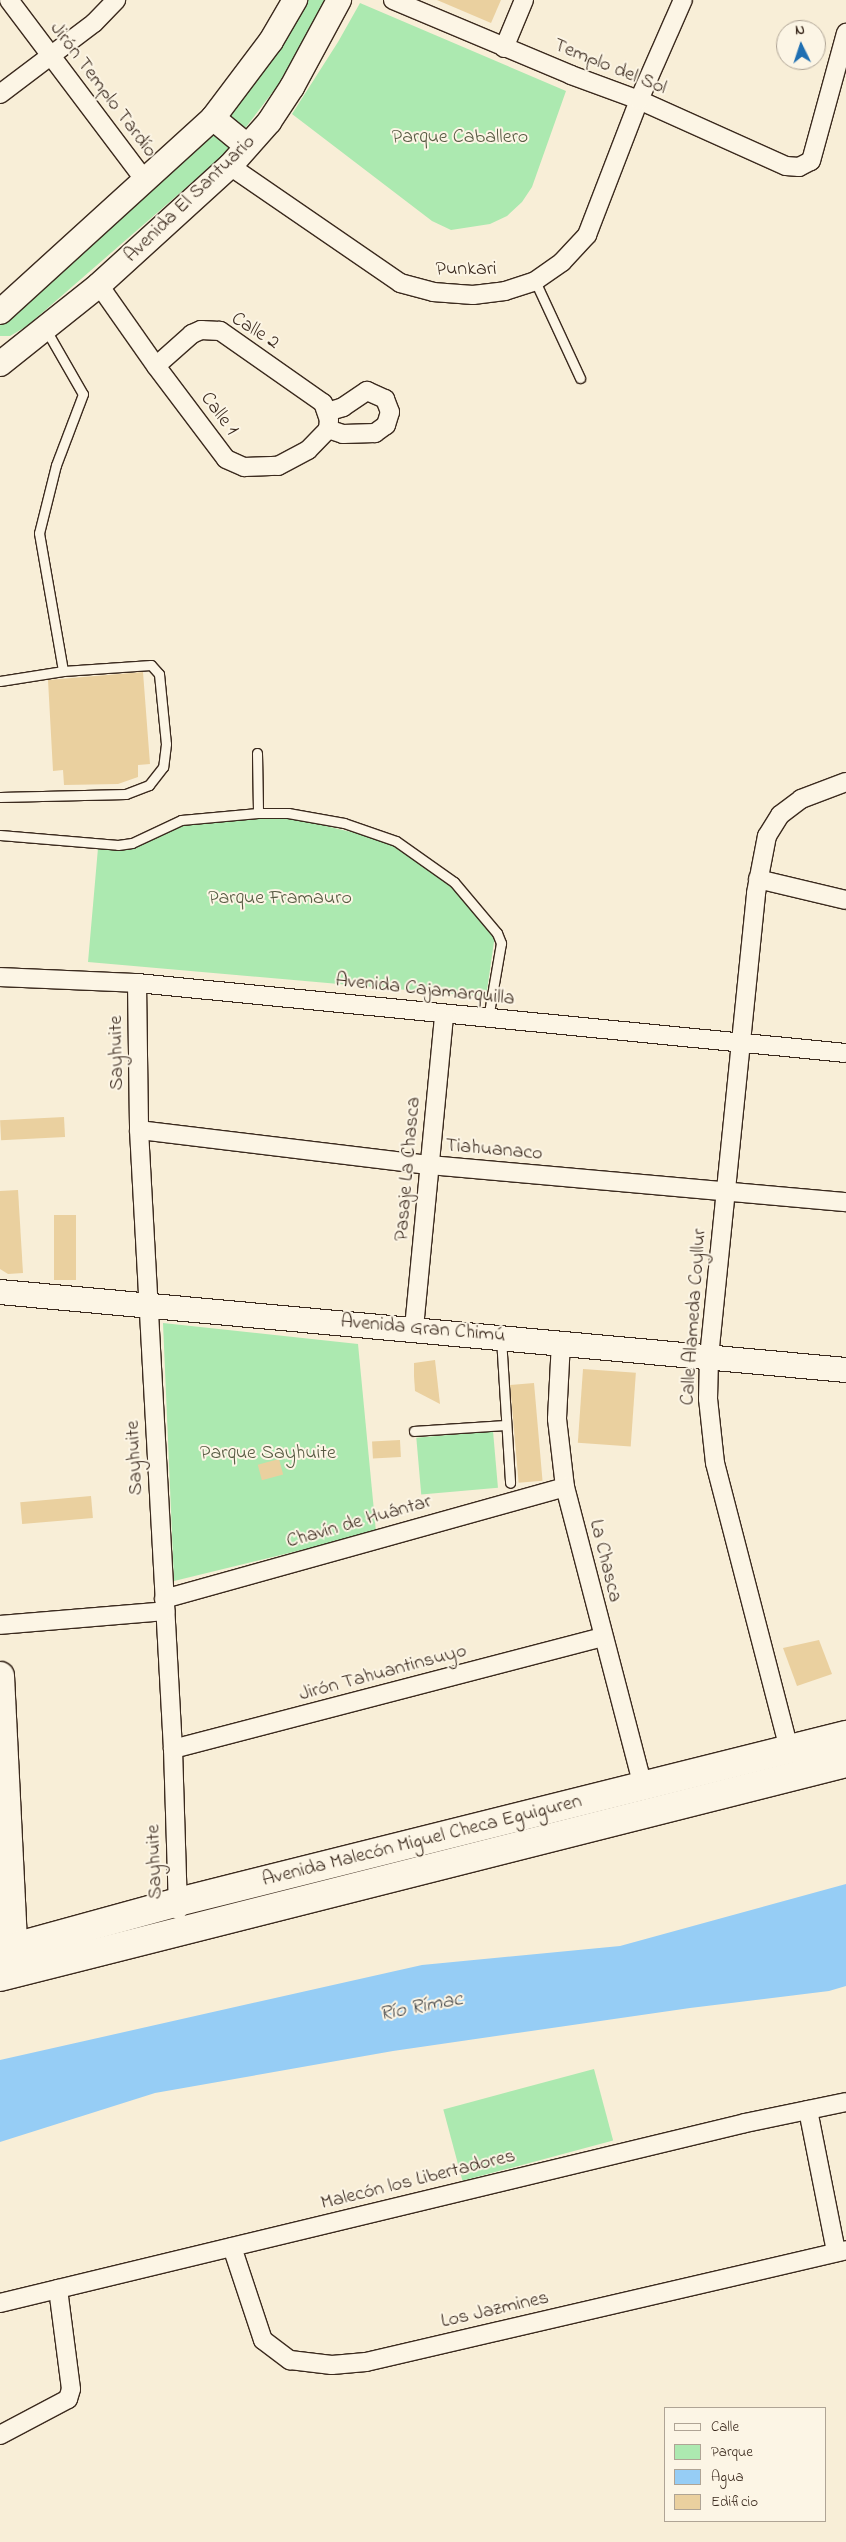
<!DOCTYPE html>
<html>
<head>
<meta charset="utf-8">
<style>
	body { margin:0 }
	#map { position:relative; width:846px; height:2542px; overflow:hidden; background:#f8eed7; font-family:"Indie Flower",sans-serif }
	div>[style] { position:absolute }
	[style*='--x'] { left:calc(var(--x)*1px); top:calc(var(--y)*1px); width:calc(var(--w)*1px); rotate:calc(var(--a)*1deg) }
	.green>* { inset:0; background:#ace9b0; transform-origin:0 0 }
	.water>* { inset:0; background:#96cdf5 }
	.building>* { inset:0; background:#ead09f; transform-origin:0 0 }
	.roads { filter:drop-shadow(1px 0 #3b2a1e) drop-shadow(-1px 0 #3b2a1e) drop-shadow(0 1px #3b2a1e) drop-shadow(0 -1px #3b2a1e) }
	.lane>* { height:9px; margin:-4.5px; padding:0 4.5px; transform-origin:4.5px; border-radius:4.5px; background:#fcf5e5 }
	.street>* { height:18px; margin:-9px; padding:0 9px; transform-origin:9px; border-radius:9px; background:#fcf5e5 }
	.secondary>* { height:24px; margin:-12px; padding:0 12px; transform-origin:12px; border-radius:12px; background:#fcf5e5 }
	.primary>* { height:28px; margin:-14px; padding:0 14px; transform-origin:14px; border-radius:14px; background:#fcf5e5 }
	span { translate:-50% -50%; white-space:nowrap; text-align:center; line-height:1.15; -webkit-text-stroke:4px #fcf5e5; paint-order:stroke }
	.street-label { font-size:20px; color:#3b2a1e }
	.park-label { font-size:20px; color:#575a42 }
	.water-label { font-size:21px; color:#525354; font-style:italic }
	.legend { position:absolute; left:664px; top:2407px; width:162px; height:115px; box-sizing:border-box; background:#fcf5e5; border:1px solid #afa495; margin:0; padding:6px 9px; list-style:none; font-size:15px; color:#3b2a1e }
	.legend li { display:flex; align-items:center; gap:10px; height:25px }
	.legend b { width:25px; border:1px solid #afa495 }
	.north { position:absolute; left:776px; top:20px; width:50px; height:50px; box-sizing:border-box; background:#fcf5e5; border:1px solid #afa495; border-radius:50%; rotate:356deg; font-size:14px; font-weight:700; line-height:20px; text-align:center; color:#3b2a1e }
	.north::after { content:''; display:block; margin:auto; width:18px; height:22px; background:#1f6fb2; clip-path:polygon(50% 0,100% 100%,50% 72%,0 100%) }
</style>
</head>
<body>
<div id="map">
	<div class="green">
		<div style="clip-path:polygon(305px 0,330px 0,304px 51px,227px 152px,27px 326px,10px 336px,0 336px,0 316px,149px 193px,210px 133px)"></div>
		<div style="clip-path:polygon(360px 3px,566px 91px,532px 187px,522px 202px,507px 216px,490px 224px,451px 230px,432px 221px,292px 114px,338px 42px)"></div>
		<div style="clip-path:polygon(247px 816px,284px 816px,372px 837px,401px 848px,450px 882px,495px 935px,486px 997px,88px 962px,98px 848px,113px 848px,187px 820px)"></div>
		<div style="clip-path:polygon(163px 1323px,358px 1344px,376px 1532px,174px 1581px)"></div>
		<div style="left:493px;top:1431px;width:57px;height:77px;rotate:85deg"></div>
		<div style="left:594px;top:2069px;width:74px;height:156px;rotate:75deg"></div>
	</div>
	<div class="water">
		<div style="clip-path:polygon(846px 1884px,846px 1986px,829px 1991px,690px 2008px,393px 2051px,155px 2093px,0 2142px,0 2060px,422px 1965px,620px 1946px)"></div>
	</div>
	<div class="building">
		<div style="clip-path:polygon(437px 0,501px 0,491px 23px)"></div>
		<div style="clip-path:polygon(143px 672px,150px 764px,138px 765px,138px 777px,118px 784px,64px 785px,63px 770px,53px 771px,48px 680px)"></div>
		<div style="left:64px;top:1117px;width:20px;height:64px;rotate:87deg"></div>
		<div style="clip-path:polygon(18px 1190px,23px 1273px,8px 1274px,0 1269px,0 1191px)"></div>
		<div style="left:54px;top:1215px;width:22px;height:65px"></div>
		<div style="clip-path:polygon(435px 1360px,440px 1404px,415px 1391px,414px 1376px,414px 1363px)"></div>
		<div style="left:583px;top:1369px;width:53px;height:74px;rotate:4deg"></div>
		<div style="left:534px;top:1383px;width:98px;height:24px;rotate:85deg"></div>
		<div style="left:400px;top:1440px;width:17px;height:28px;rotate:87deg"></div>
		<div style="left:279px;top:1459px;width:16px;height:22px;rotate:75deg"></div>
		<div style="left:91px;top:1496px;width:22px;height:71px;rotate:85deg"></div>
		<div style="clip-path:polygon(819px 1640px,832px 1674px,797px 1686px,783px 1648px)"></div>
	</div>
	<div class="roads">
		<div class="lane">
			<div style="--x:535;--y:281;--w:107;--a:65.1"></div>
			<div style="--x:45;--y:328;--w:76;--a:60.1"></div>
			<div style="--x:83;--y:394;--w:76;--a:110.8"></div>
			<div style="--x:56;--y:465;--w:70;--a:104"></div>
			<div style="--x:39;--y:533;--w:140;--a:80.1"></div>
			<div style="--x:0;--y:681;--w:64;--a:-9"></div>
			<div style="--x:63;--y:671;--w:88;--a:-3.9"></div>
			<div style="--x:151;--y:665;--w:12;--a:48"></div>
			<div style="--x:159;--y:674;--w:70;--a:84.3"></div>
			<div style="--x:166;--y:744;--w:23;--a:97"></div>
			<div style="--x:163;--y:767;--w:23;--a:128"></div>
			<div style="--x:149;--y:785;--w:25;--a:159"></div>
			<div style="--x:126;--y:794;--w:126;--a:178.6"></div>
			<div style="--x:257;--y:753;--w:60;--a:89"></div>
			<div style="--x:0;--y:835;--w:118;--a:4.8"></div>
			<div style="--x:118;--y:845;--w:14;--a:-8"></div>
			<div style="--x:132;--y:843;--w:54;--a:-25.1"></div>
			<div style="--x:181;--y:820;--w:77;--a:-5.2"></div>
			<div style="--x:258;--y:813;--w:30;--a:0"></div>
			<div style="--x:288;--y:813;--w:57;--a:10.1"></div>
			<div style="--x:344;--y:823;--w:55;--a:19.1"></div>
			<div style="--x:396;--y:841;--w:71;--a:35.3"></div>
			<div style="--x:454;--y:882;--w:67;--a:49.9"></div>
			<div style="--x:497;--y:933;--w:11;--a:68"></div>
			<div style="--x:501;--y:943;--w:76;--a:99.8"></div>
			<div style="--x:501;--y:1338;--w:145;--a:86.4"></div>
			<div style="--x:414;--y:1431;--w:91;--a:-3.8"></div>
		</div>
		<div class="street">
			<div style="--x:9;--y:0;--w:228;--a:53"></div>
			<div style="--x:393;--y:0;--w:193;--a:22.8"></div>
			<div style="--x:571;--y:75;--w:72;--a:20.2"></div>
			<div style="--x:639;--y:100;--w:161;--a:24.2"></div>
			<div style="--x:786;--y:166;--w:13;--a:4"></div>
			<div style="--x:799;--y:167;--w:13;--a:-27"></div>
			<div style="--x:811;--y:161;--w:133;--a:-74.7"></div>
			<div style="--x:504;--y:48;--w:52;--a:-67.4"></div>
			<div style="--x:0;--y:94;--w:118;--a:-37.1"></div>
			<div style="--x:94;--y:23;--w:32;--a:-46"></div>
			<div style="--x:230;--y:166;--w:206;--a:34.5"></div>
			<div style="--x:400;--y:283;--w:34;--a:15"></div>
			<div style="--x:433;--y:292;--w:40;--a:4.3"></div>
			<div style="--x:473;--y:295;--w:32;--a:-7"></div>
			<div style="--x:505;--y:291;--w:32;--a:-18"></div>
			<div style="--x:535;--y:281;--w:33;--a:-35"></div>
			<div style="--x:562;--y:262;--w:37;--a:-47"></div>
			<div style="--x:587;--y:235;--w:145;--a:-68.9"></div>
			<div style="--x:639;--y:100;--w:109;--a:-66.3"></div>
			<div style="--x:99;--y:285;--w:99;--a:54.9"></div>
			<div style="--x:156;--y:366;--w:116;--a:53"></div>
			<div style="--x:226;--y:459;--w:20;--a:24"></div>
			<div style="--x:244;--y:467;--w:34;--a:-2"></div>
			<div style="--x:278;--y:466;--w:34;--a:-28"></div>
			<div style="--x:308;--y:450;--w:29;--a:-46"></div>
			<div style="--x:328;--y:429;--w:9;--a:-84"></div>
			<div style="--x:329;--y:420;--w:18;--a:-109"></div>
			<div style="--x:323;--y:403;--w:126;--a:-145"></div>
			<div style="--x:220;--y:331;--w:19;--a:-177"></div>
			<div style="--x:201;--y:330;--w:10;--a:156"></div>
			<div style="--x:192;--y:334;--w:48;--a:138.4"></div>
			<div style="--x:327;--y:412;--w:17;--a:-17"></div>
			<div style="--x:343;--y:407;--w:29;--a:-34"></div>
			<div style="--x:367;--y:391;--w:20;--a:24"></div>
			<div style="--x:385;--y:399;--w:14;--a:69"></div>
			<div style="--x:390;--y:412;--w:14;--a:107"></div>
			<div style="--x:386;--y:425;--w:14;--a:144"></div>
			<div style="--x:375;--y:433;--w:32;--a:178"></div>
			<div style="--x:343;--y:434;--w:16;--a:-162"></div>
			<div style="--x:758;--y:879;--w:90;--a:13.4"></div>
			<div style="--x:0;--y:977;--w:137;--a:2.5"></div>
			<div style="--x:137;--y:983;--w:712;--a:5.64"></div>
			<div style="--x:137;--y:983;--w:147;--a:89.2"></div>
			<div style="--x:139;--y:1130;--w:620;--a:86.86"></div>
			<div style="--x:173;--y:1749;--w:161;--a:88.2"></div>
			<div style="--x:139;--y:1130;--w:293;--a:6.9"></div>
			<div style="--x:430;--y:1165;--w:418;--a:5.1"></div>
			<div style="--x:414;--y:1328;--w:315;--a:-84.5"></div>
			<div style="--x:561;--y:1342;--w:77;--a:93"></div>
			<div style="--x:557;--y:1419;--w:68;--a:83.3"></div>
			<div style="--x:565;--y:1487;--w:309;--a:75.4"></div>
			<div style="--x:164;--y:1599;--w:416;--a:-15.6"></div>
			<div style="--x:0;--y:1625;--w:166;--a:-4.8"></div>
			<div style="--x:173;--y:1749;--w:444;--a:-14.6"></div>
			<div style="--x:789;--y:1749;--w:295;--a:-104.5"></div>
			<div style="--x:715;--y:1463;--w:64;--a:-96.2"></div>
			<div style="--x:708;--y:1399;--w:42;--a:-88.6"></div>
			<div style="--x:709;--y:1357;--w:466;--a:-84.2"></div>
			<div style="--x:756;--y:893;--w:58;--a:-79.1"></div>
			<div style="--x:767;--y:836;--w:25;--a:-58"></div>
			<div style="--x:780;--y:815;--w:26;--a:-37"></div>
			<div style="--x:801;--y:799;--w:48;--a:-20.7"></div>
			<div style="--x:808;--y:2110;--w:145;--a:78.8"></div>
			<div style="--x:232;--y:2247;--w:98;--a:71.6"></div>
			<div style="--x:263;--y:2340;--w:34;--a:37"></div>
			<div style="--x:290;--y:2360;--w:42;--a:6.8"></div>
			<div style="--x:332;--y:2365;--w:34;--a:-5"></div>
			<div style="--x:366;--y:2362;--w:493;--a:-13.1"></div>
			<div style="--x:0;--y:2303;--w:766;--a:-13.58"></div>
			<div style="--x:745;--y:2123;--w:103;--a:-11.7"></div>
			<div style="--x:0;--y:2435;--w:77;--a:-27.9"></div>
			<div style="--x:68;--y:2399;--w:10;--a:-73"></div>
			<div style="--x:71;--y:2389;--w:101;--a:-97.4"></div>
		</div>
		<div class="secondary">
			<div style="--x:213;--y:118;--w:44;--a:39.5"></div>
			<div style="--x:0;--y:312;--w:288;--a:-42.3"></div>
			<div style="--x:213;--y:118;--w:96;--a:-53"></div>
			<div style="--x:271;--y:41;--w:48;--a:-59.7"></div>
			<div style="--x:0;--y:364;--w:127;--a:-38.6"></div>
			<div style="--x:99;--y:285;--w:177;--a:-42.3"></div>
			<div style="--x:230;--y:166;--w:59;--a:-48.4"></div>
			<div style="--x:269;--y:122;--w:42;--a:-56.7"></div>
			<div style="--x:292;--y:87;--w:99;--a:-61.6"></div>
			<div style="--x:0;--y:1292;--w:850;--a:5.27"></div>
		</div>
		<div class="primary">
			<div style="--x:0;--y:1676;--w:288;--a:87.2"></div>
			<div style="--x:0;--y:1951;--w:185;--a:-15.4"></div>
			<div style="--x:178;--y:1902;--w:689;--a:-14.04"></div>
			<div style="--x:0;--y:1977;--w:873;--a:-14.2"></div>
		</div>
	</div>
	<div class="street-label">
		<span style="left:610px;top:67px;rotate:22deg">Templo del Sol</span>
		<span style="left:103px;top:90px;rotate:53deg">Jirón Templo Tardío</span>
		<span style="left:190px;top:199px;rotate:-44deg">Avenida El Santuario</span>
		<span style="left:466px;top:269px">Punkari</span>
		<span style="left:255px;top:331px;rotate:32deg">Calle 2</span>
		<span style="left:219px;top:414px;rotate:53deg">Calle 1</span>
		<span style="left:425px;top:990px;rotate:6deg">Avenida Cajamarquilla</span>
		<span style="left:117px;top:1053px;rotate:-91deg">Sayhuite</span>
		<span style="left:494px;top:1150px;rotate:5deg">Tiahuanaco</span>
		<span style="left:408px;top:1169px;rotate:-85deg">Pasaje La Chasca</span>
		<span style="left:694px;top:1317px;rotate:-86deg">Calle Alameda Coyllur</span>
		<span style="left:423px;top:1329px;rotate:5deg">Avenida Gran Chimú</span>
		<span style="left:135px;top:1458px;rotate:-93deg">Sayhuite</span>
		<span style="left:359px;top:1522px;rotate:-16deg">Chavín de Huántar</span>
		<span style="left:605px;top:1561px;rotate:76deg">La Chasca</span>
		<span style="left:383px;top:1673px;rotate:-15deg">Jirón Tahuantinsuyo</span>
		<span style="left:422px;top:1841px;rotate:-14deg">Avenida Malecón Miguel Checa Eguiguren</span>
		<span style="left:155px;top:1862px;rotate:-92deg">Sayhuite</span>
		<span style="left:418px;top:2180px;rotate:-14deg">Malecón los Libertadores</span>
		<span style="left:495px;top:2310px;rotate:-13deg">Los Jazmines</span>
	</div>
	<div class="park-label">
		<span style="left:460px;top:137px">Parque Caballero</span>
		<span style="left:280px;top:898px">Parque Framauro</span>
		<span style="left:268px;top:1453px">Parque Sayhuite</span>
	</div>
	<div class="water-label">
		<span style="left:421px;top:2007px;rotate:-11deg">Río Rímac</span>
	</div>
	<ul class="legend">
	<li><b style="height:6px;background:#fcf5e5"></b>Calle</li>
	<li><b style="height:14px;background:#ace9b0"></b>Parque</li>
	<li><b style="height:14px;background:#96cdf5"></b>Agua</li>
	<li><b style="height:14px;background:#ead09f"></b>Edificio</li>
	</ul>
	<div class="north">N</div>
</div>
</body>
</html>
